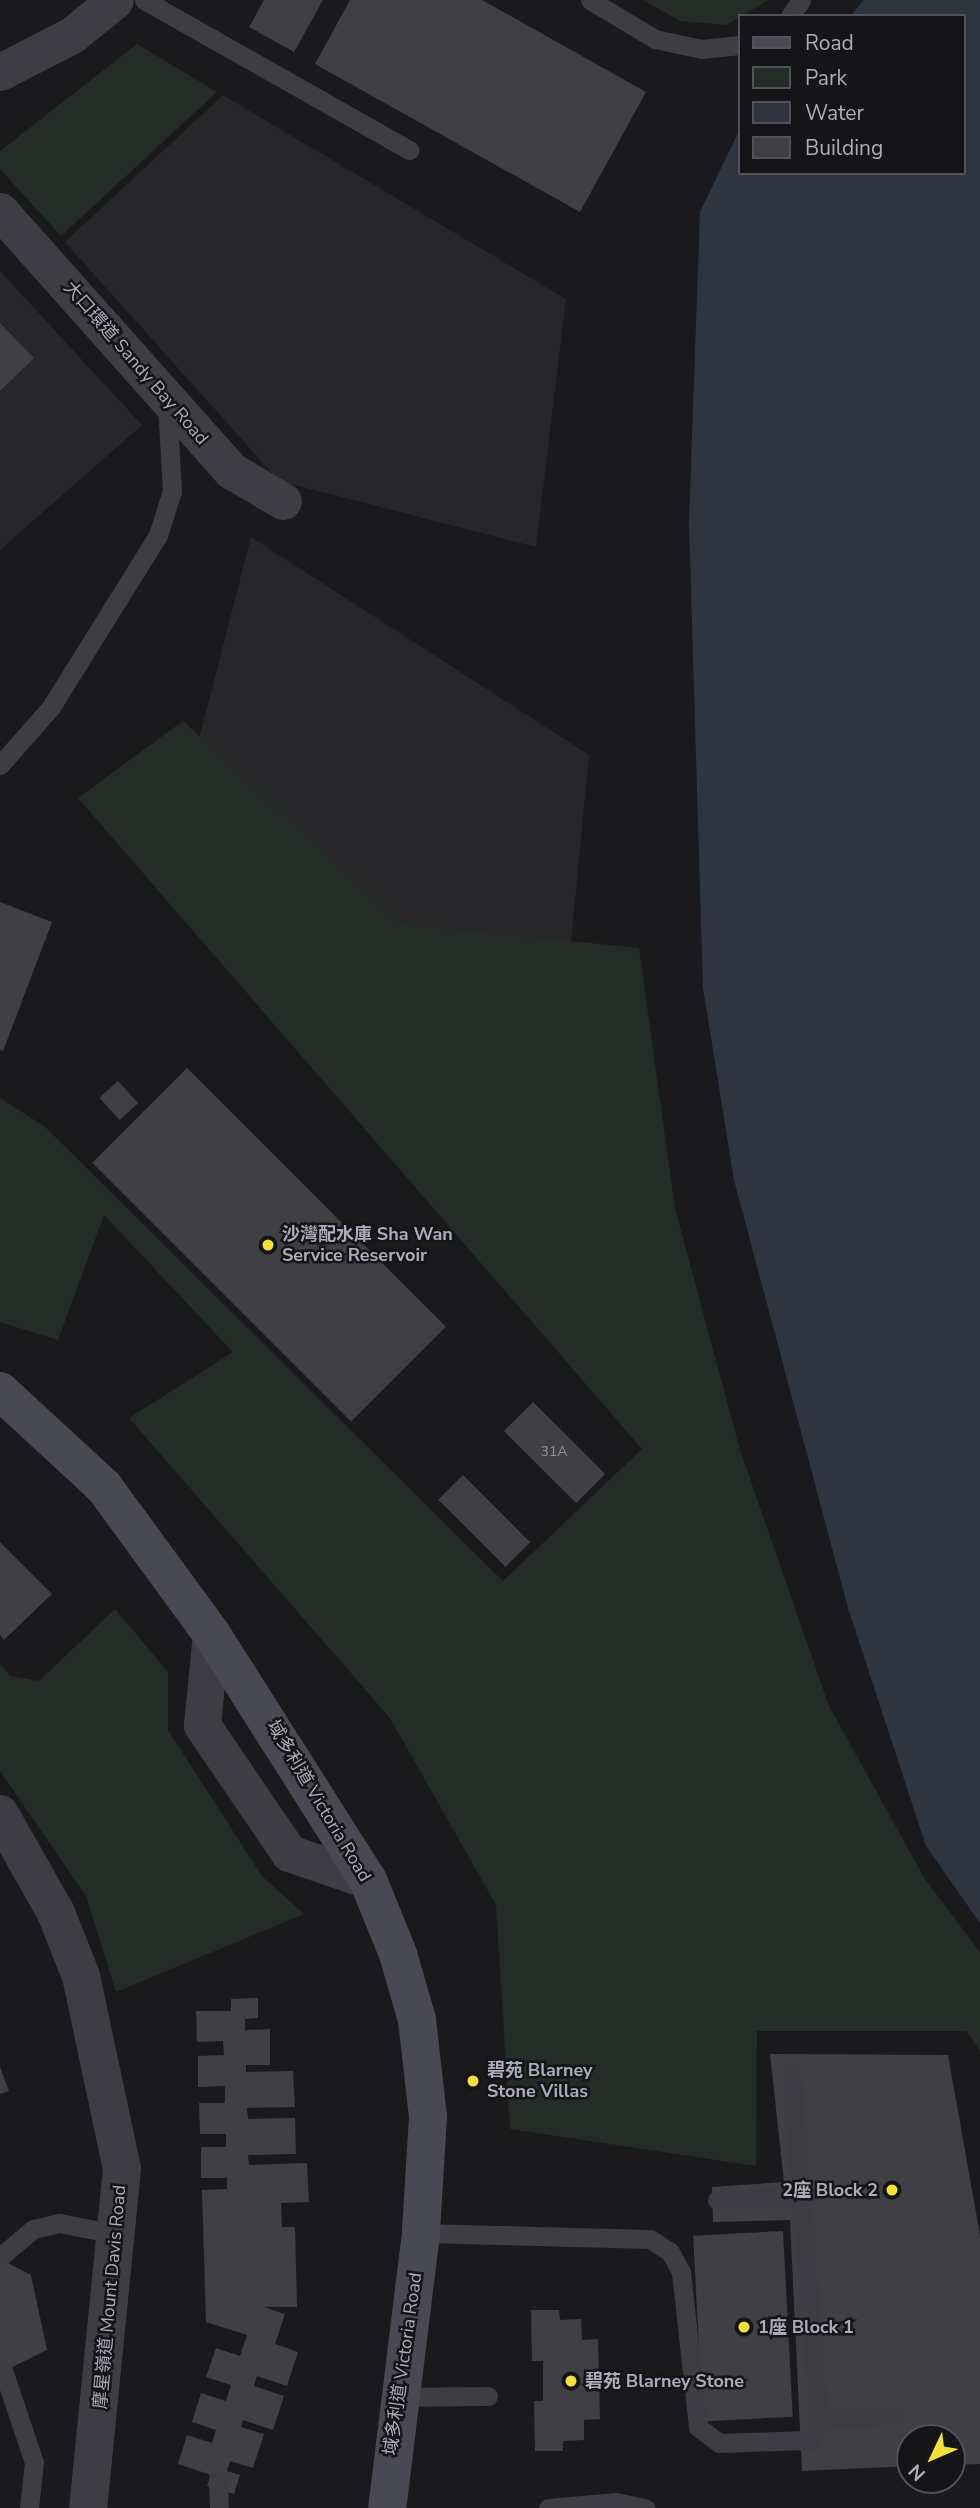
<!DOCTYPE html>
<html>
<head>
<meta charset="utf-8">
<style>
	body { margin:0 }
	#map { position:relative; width:980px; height:2508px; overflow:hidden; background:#1a1a1c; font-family:"Nunito Sans","Noto Sans TC",sans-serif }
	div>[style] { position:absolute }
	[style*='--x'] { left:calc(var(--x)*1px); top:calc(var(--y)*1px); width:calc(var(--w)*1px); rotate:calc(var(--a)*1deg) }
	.built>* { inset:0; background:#272629 }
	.green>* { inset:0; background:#232c26 }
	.water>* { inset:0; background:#2f3540 }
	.building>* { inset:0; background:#403f43; transform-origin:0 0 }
	.service>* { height:19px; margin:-9.5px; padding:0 9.5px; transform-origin:9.5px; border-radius:9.5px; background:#3d3d43 }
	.minor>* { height:37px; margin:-18.5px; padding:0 18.5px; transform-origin:18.5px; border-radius:18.5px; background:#3d3d43 }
	.tertiary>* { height:38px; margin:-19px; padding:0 19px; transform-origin:19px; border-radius:19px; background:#3d3d43 }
	.secondary>* { height:38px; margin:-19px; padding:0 19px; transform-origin:19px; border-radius:19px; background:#494951 }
	.dots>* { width:19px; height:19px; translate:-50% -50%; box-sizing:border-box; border:4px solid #151517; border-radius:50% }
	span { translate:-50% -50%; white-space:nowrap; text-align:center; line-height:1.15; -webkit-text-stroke:5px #151517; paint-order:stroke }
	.number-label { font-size:14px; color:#91929d }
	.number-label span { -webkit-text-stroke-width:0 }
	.street-label { font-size:18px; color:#acadbb }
	.poi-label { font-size:18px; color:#acadbb; font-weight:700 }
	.left { translate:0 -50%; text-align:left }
	.right { translate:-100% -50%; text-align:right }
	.legend { position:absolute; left:738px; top:14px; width:228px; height:161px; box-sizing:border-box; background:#151517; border:2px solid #515259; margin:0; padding:9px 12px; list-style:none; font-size:21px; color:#acadbb }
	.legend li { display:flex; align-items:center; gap:14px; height:35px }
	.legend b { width:35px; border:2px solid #515259 }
	.north { position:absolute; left:896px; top:2424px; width:70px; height:70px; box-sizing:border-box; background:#151517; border:2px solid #515259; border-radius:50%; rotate:226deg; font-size:19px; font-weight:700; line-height:28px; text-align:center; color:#acadbb }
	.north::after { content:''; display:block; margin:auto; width:24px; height:32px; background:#f2e03c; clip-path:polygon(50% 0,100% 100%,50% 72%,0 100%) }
</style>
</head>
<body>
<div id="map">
	<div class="built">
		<div style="clip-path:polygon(223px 95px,566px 299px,536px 547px,279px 481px,65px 242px)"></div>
		<div style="clip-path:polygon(0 271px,142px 425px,0 550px)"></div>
		<div style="clip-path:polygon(251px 537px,589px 755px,563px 1025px,183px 801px)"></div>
	</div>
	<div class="green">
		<div style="clip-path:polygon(643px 0,769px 0,726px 25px,680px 21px)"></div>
		<div style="clip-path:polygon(137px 44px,217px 92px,61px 236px,0 169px,0 151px)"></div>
		<div style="clip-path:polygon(183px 721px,401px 924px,639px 948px,675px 1208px,740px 1450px,829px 1706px,925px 1879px,980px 1952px,980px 2051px,966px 2031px,757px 2031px,756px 2166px,510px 2129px,496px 1905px,390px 1718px,129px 1418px,233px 1352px,104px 1215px,58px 1340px,0 1322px,0 1098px,44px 1126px,503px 1581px,642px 1449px,78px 798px)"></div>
		<div style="clip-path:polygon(115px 1609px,168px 1672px,168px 1730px,262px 1876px,304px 1914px,116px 1992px,86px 1896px,0 1771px,0 1664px,11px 1676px,39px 1681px)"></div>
	</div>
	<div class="water">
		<div style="clip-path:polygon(864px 0,980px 0,980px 1923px,926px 1846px,848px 1608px,734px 1180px,703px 988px,689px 523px,700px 212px,740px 129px,740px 173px,964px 173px,964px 16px,850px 16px)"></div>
	</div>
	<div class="building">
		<div style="clip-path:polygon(264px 0,323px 0,294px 52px,249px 27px)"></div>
		<div style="clip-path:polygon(350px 0,482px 0,646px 92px,580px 212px,315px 64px)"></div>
		<div style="clip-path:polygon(0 323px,34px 358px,0 391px)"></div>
		<div style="clip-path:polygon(0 902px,52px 922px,3px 1051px,0 1050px)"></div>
		<div style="left:187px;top:1068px;width:366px;height:134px;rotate:45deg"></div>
		<div style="left:118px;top:1081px;width:30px;height:25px;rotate:48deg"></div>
		<div style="left:533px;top:1402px;width:102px;height:41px;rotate:45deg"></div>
		<div style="left:463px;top:1475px;width:95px;height:35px;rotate:45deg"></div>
		<div style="clip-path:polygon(0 1542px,52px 1594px,4px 1640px,0 1635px)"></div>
		<div style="clip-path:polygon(258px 1998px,258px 2018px,245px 2019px,245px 2030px,270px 2029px,270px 2065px,246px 2065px,246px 2072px,293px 2071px,295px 2107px,247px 2108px,248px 2119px,295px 2118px,296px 2154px,248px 2155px,249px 2165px,307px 2163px,309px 2202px,281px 2203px,282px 2227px,295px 2227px,297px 2307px,264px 2307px,285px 2314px,275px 2344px,298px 2352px,287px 2386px,257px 2376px,254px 2386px,284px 2396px,273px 2430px,243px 2420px,241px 2427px,264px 2434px,253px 2468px,230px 2461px,227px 2471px,240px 2475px,234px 2494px,207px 2486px,211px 2475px,178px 2464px,187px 2435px,212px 2443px,216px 2430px,192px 2422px,201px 2393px,226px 2401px,231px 2385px,206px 2377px,216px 2348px,240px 2356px,247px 2335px,206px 2322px,202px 2190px,227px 2189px,227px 2178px,201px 2178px,201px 2147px,226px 2147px,226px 2134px,200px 2134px,199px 2103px,225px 2103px,225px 2086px,198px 2087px,198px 2056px,224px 2055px,223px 2041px,197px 2042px,196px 2011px,231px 2011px,231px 1999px)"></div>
		<div style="clip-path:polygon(770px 2054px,948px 2055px,980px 2235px,980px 2464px,952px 2465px,952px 2438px,910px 2438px,910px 2466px,802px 2471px,790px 2220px,713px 2222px,712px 2187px,784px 2182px)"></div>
		<div style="clip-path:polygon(0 2067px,9px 2091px,0 2094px)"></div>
		<div style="left:783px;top:2231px;width:186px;height:90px;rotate:87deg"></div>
		<div style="clip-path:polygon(0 2259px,31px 2275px,47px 2350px,0 2373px)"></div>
		<div style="clip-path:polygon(531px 2310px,559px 2310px,560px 2320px,581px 2319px,582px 2340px,598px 2339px,600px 2419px,584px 2420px,584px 2440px,563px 2441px,563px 2451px,535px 2451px,534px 2401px,543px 2401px,543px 2361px,532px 2361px)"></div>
	</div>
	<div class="service">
		<div style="--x:144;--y:0;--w:305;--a:29.5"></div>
		<div style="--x:590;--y:0;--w:76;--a:31"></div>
		<div style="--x:655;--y:39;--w:48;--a:12"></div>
		<div style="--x:702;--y:49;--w:38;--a:-6"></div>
		<div style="--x:790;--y:16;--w:19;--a:-55"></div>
		<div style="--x:0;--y:765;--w:77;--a:-48.7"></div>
		<div style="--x:51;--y:707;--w:203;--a:-58.1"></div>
		<div style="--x:158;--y:535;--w:46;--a:-72.3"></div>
		<div style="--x:172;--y:491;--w:87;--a:-93.3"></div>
		<div style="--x:717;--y:2200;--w:84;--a:-2"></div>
		<div style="--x:421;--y:2233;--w:229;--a:1.5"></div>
		<div style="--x:650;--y:2239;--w:24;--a:33"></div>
		<div style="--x:670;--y:2252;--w:23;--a:61"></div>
		<div style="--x:681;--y:2272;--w:156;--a:83.7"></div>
		<div style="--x:698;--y:2427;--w:26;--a:37"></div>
		<div style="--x:719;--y:2443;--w:92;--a:-1.9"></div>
		<div style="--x:811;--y:2440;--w:18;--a:-63"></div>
		<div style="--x:819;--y:2424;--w:353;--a:-94.5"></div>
		<div style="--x:0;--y:2257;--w:43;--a:-40.3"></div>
		<div style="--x:33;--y:2229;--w:27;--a:-13"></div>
		<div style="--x:59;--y:2223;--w:62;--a:11.1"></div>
		<div style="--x:3;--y:2370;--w:97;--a:71.4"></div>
		<div style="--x:34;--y:2462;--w:46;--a:96.2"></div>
		<div style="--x:397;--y:2397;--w:91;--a:-0.6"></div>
		<div style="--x:819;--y:2417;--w:75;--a:-0.8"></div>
		<div style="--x:218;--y:2479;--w:29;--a:88"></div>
		<div style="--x:548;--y:2508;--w:68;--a:-5"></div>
		<div style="--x:616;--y:2502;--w:30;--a:12"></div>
	</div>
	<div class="minor">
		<div style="--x:0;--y:72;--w:81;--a:-27.2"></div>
		<div style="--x:72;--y:35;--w:55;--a:-39.1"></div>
		<div style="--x:0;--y:211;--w:348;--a:48.3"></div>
		<div style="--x:232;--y:471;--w:59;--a:30.5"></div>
		<div style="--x:211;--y:1633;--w:92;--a:95.6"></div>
		<div style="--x:202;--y:1725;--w:155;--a:55.8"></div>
		<div style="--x:289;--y:1853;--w:83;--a:18.9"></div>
	</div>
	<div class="tertiary">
		<div style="--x:0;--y:1814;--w:114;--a:60.5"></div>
		<div style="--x:56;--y:1913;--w:68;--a:68.4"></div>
		<div style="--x:81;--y:1976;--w:197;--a:78"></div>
		<div style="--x:122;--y:2169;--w:341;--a:95.7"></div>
	</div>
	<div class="secondary">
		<div style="--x:0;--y:1391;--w:142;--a:42.7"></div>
		<div style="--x:104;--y:1487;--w:181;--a:53.8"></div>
		<div style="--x:211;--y:1633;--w:293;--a:57.6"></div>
		<div style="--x:368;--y:1880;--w:80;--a:67.9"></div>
		<div style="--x:398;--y:1954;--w:69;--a:73.9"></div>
		<div style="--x:417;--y:2020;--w:98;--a:83.5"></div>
		<div style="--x:428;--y:2117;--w:116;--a:93.5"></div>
		<div style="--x:421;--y:2233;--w:277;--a:97"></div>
	</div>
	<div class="dots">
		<div style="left:268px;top:1245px;background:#f2e03c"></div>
		<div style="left:473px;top:2081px;background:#f2e03c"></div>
		<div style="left:892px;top:2190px;background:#f2e03c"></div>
		<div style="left:744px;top:2327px;background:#f2e03c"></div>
		<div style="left:571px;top:2381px;background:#f2e03c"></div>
	</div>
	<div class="number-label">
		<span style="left:554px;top:1452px">31A</span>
	</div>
	<div class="street-label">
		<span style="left:136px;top:363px;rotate:49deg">大口環道 Sandy Bay Road</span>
		<span style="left:319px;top:1801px;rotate:59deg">域多利道 Victoria Road</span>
		<span style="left:110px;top:2297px;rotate:-85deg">摩星嶺道 Mount Davis Road</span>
		<span style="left:403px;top:2364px;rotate:-82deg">域多利道 Victoria Road</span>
	</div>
	<div class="poi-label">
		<span class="left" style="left:282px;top:1245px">沙灣配水庫 Sha Wan<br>Service Reservoir</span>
		<span class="left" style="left:487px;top:2081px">碧苑 Blarney<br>Stone Villas</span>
		<span class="right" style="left:878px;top:2190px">2座 Block 2</span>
		<span class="left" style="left:758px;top:2327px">1座 Block 1</span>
		<span class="left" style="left:585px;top:2381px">碧苑 Blarney Stone</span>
	</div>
	<ul class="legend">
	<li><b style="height:9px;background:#494951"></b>Road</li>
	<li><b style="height:19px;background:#232c26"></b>Park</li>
	<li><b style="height:19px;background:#2f3540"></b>Water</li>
	<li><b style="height:19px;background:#403f43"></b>Building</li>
	</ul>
	<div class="north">N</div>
</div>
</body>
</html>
